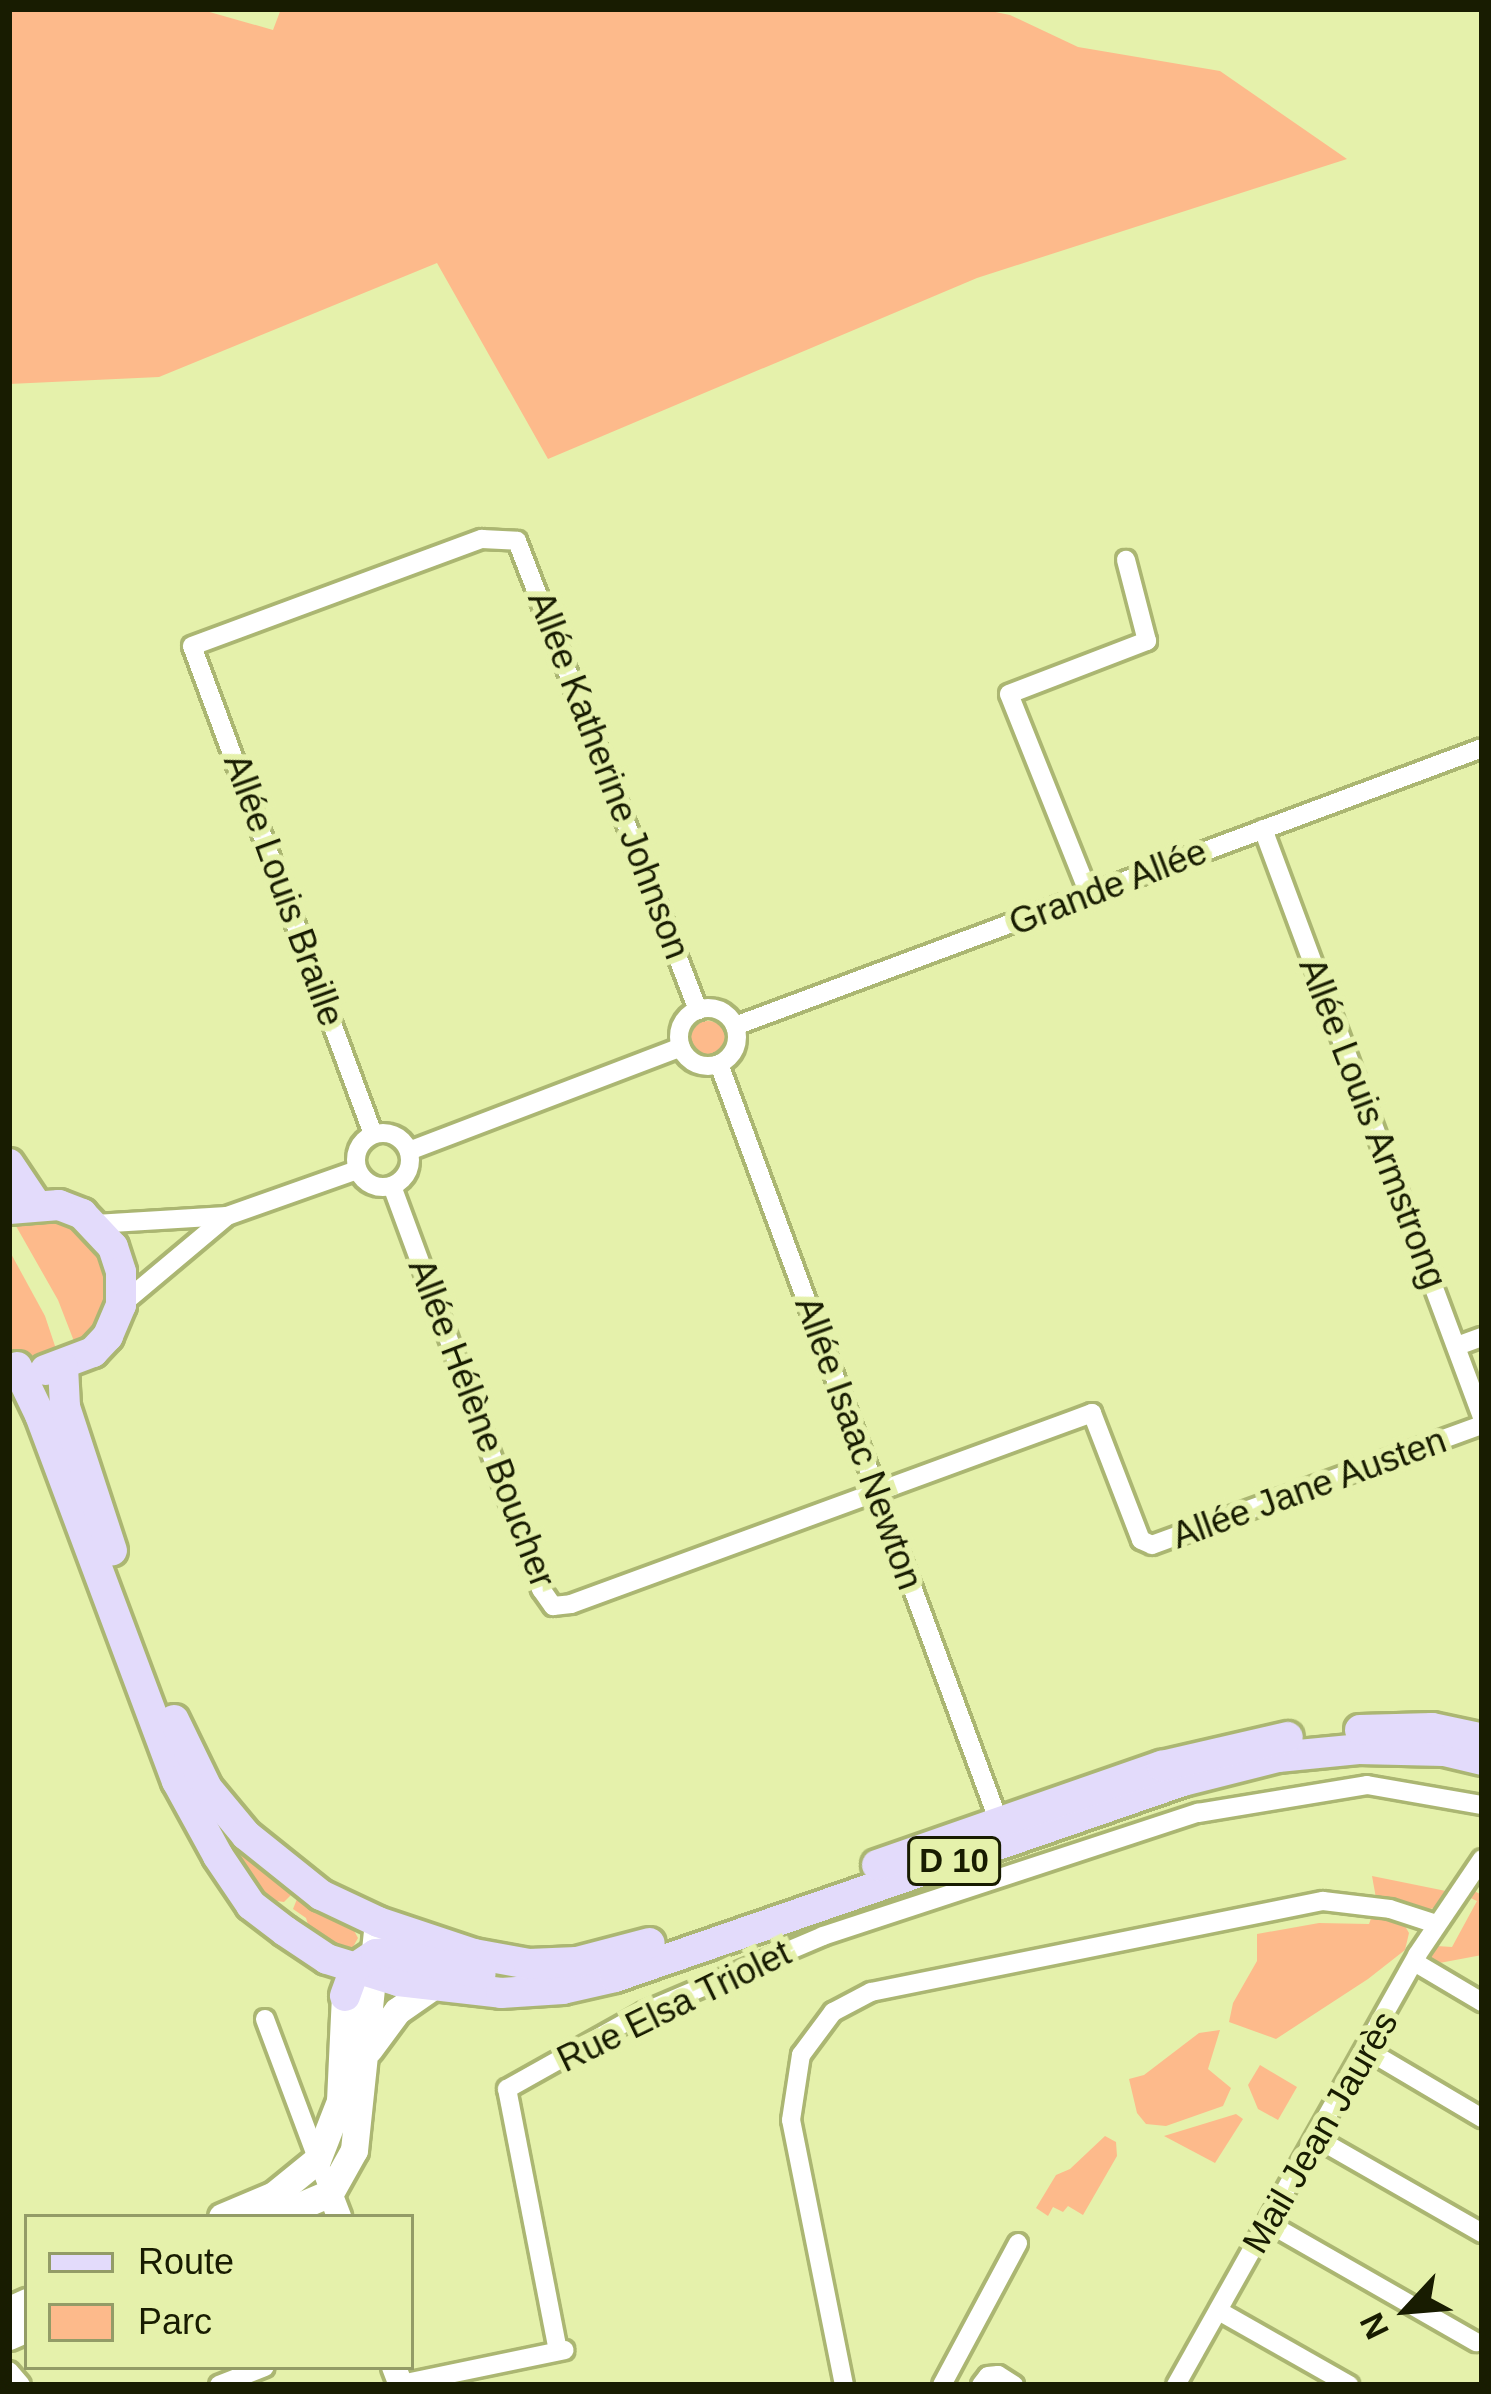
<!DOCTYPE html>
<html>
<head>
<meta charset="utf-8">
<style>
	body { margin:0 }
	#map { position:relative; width:1491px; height:2394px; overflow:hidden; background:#e5f1ab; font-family:Helvetica,sans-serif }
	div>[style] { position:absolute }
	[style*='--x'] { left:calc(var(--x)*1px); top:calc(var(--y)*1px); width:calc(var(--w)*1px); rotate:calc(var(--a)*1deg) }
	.green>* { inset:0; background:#fdba8b }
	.round { border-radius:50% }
	.roads { filter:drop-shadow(3px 0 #abb672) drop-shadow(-3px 0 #abb672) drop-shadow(0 3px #abb672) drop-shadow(0 -3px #abb672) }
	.minor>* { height:18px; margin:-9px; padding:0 9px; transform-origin:9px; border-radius:9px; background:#fff }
	.minor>.ring { margin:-9px; padding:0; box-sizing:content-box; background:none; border:18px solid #fff; border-radius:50% }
	.tertiary>* { height:24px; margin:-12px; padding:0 12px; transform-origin:12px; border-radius:12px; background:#fff }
	.secondary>* { height:27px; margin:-13.5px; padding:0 13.5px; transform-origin:13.5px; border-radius:13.5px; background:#fff }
	.primary>* { height:30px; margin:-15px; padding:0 15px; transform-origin:15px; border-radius:15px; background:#e3dbfb }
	span { translate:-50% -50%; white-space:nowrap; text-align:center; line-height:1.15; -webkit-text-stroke:12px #e5f1ab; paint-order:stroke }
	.shield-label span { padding:3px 9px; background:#e5f1ab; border:3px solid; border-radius:9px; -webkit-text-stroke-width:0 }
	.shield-label { font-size:33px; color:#181c01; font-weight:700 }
	.street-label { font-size:36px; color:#181c01 }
	.frame { position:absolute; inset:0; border:12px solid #181c01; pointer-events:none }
	.legend { position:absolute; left:24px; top:2214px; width:390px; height:156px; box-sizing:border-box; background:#e5f1ab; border:3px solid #939c67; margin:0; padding:15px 21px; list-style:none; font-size:36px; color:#181c01 }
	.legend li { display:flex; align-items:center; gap:24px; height:60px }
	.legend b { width:60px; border:3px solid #939c67 }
	.north { position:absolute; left:1347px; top:2250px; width:120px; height:120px; -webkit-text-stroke:9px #e5f1ab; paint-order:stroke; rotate:244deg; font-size:33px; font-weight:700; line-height:48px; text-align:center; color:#181c01 }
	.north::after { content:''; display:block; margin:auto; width:42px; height:54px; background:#181c01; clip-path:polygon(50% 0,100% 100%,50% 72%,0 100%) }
</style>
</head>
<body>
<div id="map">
	<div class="green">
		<div style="clip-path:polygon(9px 9px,199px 9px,273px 30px,281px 9px,981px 9px,1010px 15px,1078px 47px,1220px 71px,1347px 159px,977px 278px,548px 459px,437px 263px,159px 377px,9px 384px)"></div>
		<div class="round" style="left:691px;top:1021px;width:34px;height:34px"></div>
		<div style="clip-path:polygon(32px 1214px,83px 1227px,110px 1268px,105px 1319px,77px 1349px,58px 1300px,12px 1219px)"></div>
		<div style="clip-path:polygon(9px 1250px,45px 1316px,58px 1355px,38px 1360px,9px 1353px)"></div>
		<div style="clip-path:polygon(180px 1756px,351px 1925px,358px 1938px,353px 1947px,339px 1947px,310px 1931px,306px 1918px,293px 1909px,297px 1899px,292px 1894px,284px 1902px,270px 1900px,246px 1876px,215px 1833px)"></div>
		<div style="clip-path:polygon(1372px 1876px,1446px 1891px,1449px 1896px,1438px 1907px,1422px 1911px,1376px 1898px)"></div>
		<div style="clip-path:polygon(1474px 1891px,1482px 1895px,1482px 1955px,1434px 1964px,1430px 1957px,1437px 1946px,1452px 1947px,1477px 1901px,1464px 1895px)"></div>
		<div style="clip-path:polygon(1373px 1913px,1401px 1919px,1409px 1933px,1405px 1950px,1368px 1979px,1276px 2039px,1229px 2022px,1233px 2003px,1257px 1961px,1257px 1934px,1319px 1923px,1369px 1924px)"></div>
		<div style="clip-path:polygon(1220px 2030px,1208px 2069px,1231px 2088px,1223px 2106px,1166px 2126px,1146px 2124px,1137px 2113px,1129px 2079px,1144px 2075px,1199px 2033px)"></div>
		<div style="clip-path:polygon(1260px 2065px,1297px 2087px,1278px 2120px,1258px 2109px,1248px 2085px)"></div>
		<div style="clip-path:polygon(1236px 2114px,1243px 2119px,1215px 2163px,1164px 2136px)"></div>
		<div style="clip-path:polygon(1105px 2136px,1116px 2142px,1117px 2156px,1083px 2215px,1068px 2206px,1063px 2212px,1053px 2207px,1048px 2216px,1036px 2208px,1056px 2175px,1070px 2169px)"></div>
	</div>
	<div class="roads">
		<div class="minor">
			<div style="--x:1263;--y:829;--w:627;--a:69.57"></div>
			<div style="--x:1089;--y:894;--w:215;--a:-111.8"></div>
			<div style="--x:1009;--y:694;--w:148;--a:-21"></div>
			<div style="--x:1147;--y:641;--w:84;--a:-104.5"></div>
			<div class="ring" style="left:679px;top:1008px;width:40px;height:40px"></div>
			<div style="--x:735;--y:1026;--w:797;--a:-20.41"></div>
			<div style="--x:719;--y:1064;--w:808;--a:69.73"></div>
			<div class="ring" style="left:356px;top:1133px;width:36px;height:36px"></div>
			<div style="--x:373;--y:1134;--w:520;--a:-110.35"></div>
			<div style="--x:192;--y:646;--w:309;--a:-20.3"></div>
			<div style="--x:482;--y:539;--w:35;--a:3"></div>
			<div style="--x:517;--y:541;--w:503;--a:68.9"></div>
			<div style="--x:409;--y:1151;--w:291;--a:-20.9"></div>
			<div style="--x:392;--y:1186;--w:430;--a:69.7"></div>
			<div style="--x:541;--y:1589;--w:21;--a:55"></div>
			<div style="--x:553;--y:1606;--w:18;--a:-6"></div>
			<div style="--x:571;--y:1604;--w:555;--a:-20.13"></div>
			<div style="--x:1092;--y:1413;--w:136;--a:68.9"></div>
			<div style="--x:1141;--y:1540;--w:12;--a:24"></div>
			<div style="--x:1152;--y:1545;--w:351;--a:-20"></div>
			<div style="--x:95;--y:1224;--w:132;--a:-3.5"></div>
			<div style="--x:227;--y:1216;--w:138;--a:-19.5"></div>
			<div style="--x:121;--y:1305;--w:138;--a:-40"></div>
			<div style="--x:1457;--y:1346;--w:27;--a:-20"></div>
			<div style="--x:1416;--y:1963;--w:77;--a:30.6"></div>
			<div style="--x:265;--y:2019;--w:186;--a:69.5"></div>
			<div style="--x:1367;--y:2050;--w:134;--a:30.6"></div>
			<div style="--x:1316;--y:2138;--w:191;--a:29.8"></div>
			<div style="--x:1268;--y:2223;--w:240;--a:29.8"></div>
			<div style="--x:1219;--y:2311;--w:150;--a:29.6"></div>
			<div style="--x:558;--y:2351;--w:267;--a:-101"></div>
			<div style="--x:507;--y:2089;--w:157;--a:-29.3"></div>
			<div style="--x:644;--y:2012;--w:194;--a:-23"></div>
			<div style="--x:823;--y:1936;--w:395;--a:-18.2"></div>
			<div style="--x:1198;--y:1813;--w:171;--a:-9.4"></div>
			<div style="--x:1367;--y:1785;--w:117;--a:9.9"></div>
			<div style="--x:9;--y:2371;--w:18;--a:49"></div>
			<div style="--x:401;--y:2384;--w:167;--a:-11.7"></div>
			<div style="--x:219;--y:2385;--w:49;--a:-21.4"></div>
			<div style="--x:844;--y:2385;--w:270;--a:-101.3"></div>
			<div style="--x:791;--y:2120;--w:66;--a:-81.3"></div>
			<div style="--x:801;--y:2055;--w:54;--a:-53.3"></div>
			<div style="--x:833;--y:2012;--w:43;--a:-27.8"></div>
			<div style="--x:871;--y:1992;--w:461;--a:-11.4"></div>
			<div style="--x:1323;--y:1901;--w:67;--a:6.8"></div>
			<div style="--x:1390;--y:1909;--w:48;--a:18.1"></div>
			<div style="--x:942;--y:2385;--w:161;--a:-61.8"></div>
			<div style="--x:981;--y:2385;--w:11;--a:-52"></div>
			<div style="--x:988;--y:2376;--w:10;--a:-6"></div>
			<div style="--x:998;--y:2375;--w:19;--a:32"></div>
			<div style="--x:1176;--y:2385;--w:493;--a:-60.7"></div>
			<div style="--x:1417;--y:1955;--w:116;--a:-55.9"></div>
		</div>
		<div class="tertiary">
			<div style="--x:330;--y:2193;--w:26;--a:69"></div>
			<div style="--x:394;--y:2367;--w:19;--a:69"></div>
		</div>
		<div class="secondary">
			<div style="--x:369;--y:2049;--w:47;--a:-53.6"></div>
			<div style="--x:397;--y:2011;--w:39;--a:-35"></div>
			<div style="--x:222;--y:2217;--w:56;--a:-22.9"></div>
			<div style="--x:274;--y:2195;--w:55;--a:-39.1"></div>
			<div style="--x:317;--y:2160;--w:63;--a:-68.7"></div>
			<div style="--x:340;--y:2101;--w:105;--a:-87.3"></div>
			<div style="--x:274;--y:2217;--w:61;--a:-23.2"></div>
			<div style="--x:330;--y:2193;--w:49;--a:-60.8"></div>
			<div style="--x:354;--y:2150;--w:229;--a:-84"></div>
			<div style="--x:9;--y:2310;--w:20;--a:-24"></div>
			<div style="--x:9;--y:2336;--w:20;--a:-24"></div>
		</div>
		<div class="primary">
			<div style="--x:9;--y:1164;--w:47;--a:56.3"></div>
			<div style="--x:9;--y:1209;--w:50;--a:-4.6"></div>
			<div style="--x:59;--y:1205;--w:25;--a:21"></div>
			<div style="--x:82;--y:1214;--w:45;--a:46.8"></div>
			<div style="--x:113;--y:1247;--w:26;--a:72"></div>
			<div style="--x:121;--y:1272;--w:33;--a:90"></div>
			<div style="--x:121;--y:1305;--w:34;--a:113"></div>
			<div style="--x:108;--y:1336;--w:22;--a:133"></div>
			<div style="--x:93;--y:1352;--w:51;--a:159.4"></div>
			<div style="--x:17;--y:1367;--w:53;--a:64.4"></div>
			<div style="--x:40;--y:1415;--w:391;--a:69.5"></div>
			<div style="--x:177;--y:1781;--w:85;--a:61.3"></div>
			<div style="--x:218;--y:1856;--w:59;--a:56"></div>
			<div style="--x:251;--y:1905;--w:43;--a:37.4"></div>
			<div style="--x:285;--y:1931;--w:50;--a:33.7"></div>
			<div style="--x:327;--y:1959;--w:74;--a:17.2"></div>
			<div style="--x:398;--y:1981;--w:104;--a:6.6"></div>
			<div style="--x:501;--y:1993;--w:62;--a:-3.7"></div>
			<div style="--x:563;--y:1989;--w:53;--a:-13"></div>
			<div style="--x:615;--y:1977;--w:601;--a:-19.04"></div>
			<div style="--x:1183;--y:1781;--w:98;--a:-14.2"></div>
			<div style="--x:1278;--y:1757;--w:81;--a:-5.6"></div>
			<div style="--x:1359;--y:1749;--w:85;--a:1.3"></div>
			<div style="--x:1444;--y:1751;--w:39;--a:13"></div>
			<div style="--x:63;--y:1367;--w:40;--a:87.1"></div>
			<div style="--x:65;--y:1407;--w:151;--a:71.9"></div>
			<div style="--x:174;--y:1720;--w:76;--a:64.1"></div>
			<div style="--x:207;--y:1788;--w:61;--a:50.3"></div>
			<div style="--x:246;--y:1835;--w:96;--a:38.7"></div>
			<div style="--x:321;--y:1895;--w:63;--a:25.3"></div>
			<div style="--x:378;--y:1922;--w:101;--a:18.4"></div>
			<div style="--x:474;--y:1954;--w:56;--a:10.3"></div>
			<div style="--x:529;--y:1964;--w:48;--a:-2.4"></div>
			<div style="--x:577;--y:1962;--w:75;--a:-14.6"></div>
			<div style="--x:1360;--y:1730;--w:72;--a:-1.6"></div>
			<div style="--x:1432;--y:1728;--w:48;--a:12"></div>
			<div style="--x:877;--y:1865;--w:302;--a:-19.2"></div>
			<div style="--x:1162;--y:1766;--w:129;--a:-13"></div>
			<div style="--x:345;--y:1996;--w:30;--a:-70"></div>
			<div style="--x:355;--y:1968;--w:25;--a:-34"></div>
			<div style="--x:376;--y:1954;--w:16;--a:-4"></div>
			<div style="--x:392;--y:1953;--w:91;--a:13.3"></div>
		</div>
	</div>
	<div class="shield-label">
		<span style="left:954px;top:1861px">D 10</span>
	</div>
	<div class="street-label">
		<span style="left:609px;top:775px;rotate:69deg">Allée Katherine Johnson</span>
		<span style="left:1108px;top:887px;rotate:-21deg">Grande Allée</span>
		<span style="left:284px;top:890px;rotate:70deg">Allée Louis Braille</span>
		<span style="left:1373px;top:1123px;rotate:69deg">Allée Louis Armstrong</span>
		<span style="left:482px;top:1423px;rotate:69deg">Allée Hélène Boucher</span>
		<span style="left:859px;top:1443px;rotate:70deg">Allée Isaac Newton</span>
		<span style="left:1309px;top:1488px;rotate:-20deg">Allée Jane Austen</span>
		<span style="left:674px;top:2006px;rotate:-26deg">Rue Elsa Triolet</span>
		<span style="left:1320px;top:2132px;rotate:-60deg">Mail Jean Jaurès</span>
	</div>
	<div class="frame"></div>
	<ul class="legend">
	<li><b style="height:15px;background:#e3dbfb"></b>Route</li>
	<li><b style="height:33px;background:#fdba8b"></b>Parc</li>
	</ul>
	<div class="north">N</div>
</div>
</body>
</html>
